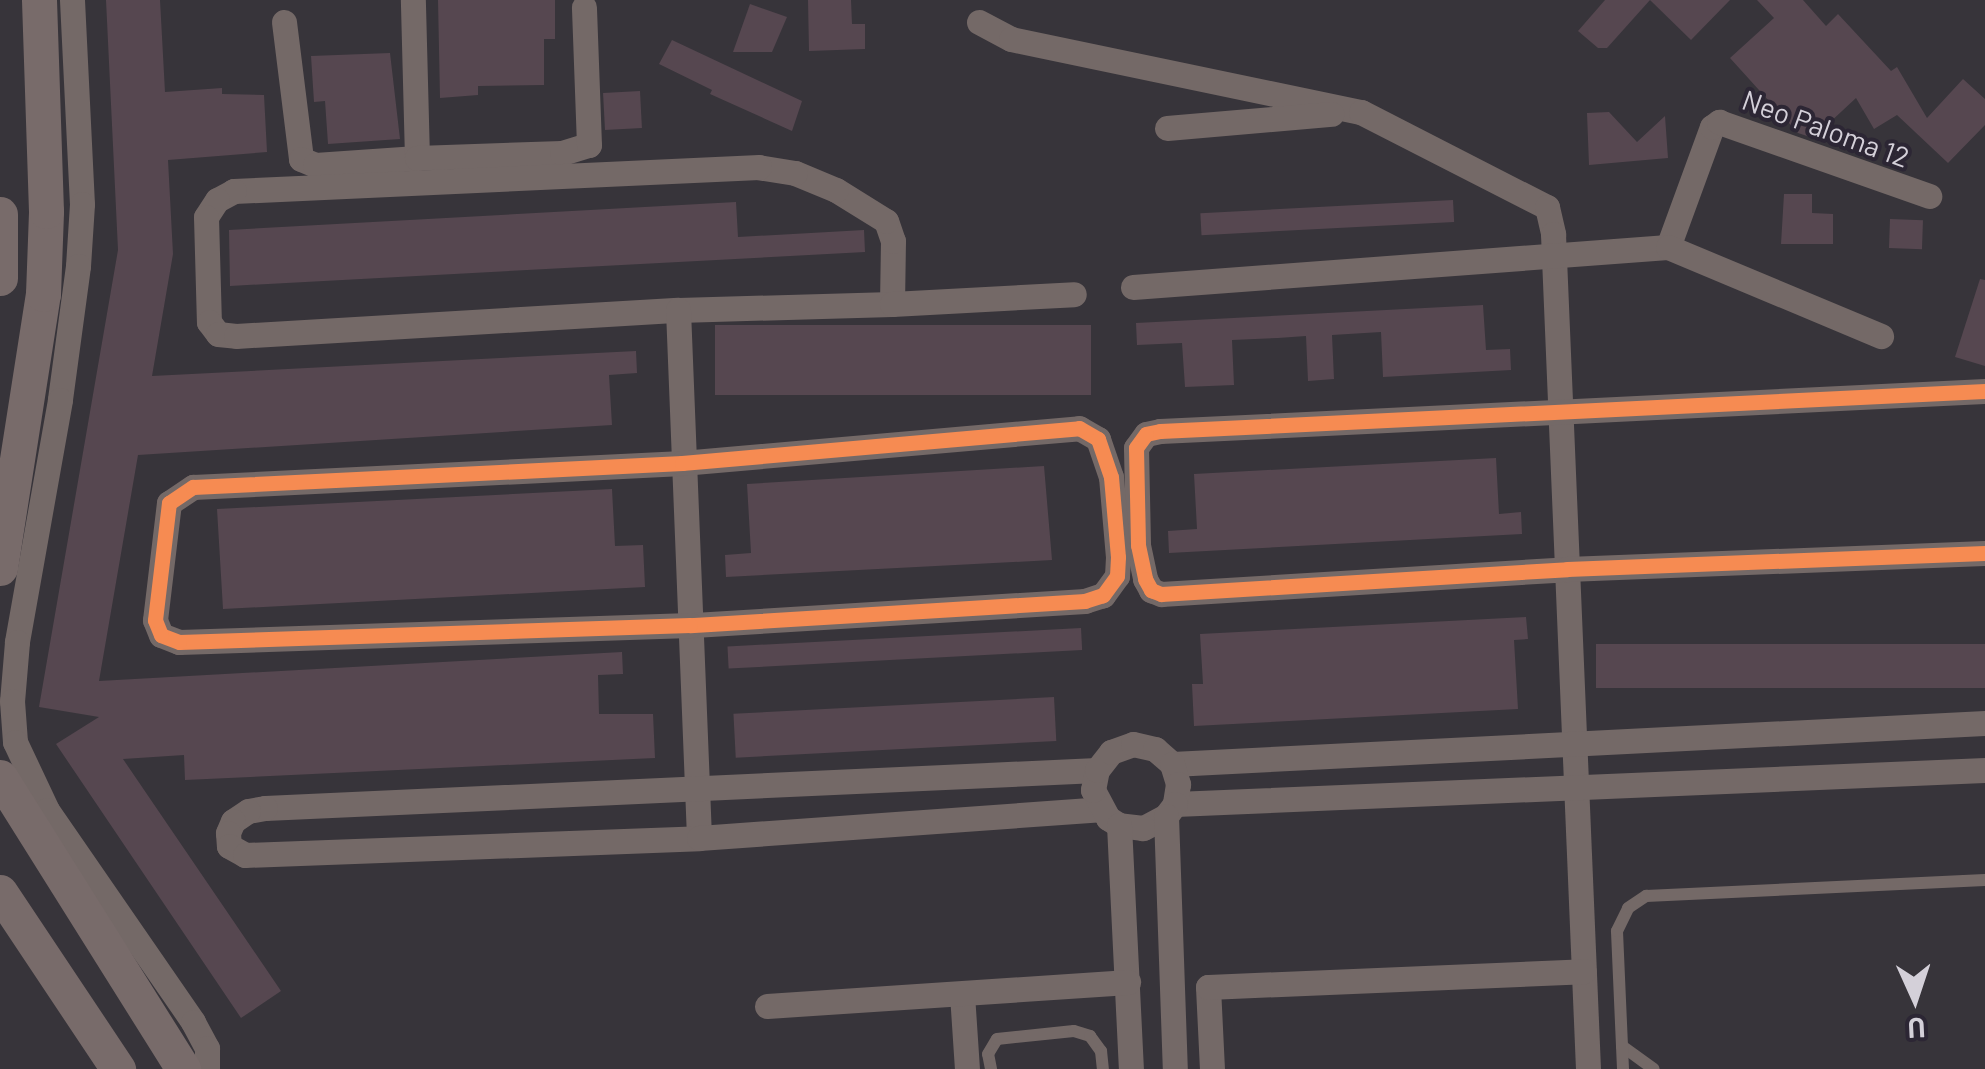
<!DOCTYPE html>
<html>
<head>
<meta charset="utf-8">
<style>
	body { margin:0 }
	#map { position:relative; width:1985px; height:1069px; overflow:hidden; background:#37343a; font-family:Barlow,sans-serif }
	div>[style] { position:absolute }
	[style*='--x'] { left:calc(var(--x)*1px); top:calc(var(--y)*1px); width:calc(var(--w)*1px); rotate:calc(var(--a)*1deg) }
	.building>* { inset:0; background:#564750; transform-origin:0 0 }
	.service>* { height:12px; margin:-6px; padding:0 6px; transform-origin:6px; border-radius:6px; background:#746967 }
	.minor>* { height:25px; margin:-12.5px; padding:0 12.5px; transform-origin:12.5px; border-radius:12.5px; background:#746967 }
	.secondary>* { height:35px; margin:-17.5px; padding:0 17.5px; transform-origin:17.5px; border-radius:17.5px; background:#786b6a }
	.cycleway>* { height:15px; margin:-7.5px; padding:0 7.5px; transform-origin:7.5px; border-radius:7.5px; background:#f68b52 }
	span { translate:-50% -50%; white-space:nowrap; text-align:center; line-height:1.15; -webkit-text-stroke:8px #2c2634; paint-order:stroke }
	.street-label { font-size:28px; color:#d4d0d9 }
	.north { position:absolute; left:1865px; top:949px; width:100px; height:100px; -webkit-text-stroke:8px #2c2634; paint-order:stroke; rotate:177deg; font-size:28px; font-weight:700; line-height:40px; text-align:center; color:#d4d0d9 }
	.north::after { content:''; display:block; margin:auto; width:35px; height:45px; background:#d4d0d9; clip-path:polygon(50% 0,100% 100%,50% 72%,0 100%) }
</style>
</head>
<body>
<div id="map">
	<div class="building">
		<div style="clip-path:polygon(106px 0,160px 0,165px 92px,222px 88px,222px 94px,264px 95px,267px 152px,168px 160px,173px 254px,152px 376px,636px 351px,637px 373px,609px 375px,612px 425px,138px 455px,99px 681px,622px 652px,623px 674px,598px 675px,599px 714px,653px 714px,655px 758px,185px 780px,184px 755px,123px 759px,281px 991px,241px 1018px,56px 744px,99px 717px,39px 707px,118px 250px)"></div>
		<div style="clip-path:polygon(438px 0,555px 0,555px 39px,544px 39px,544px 85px,478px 86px,478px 95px,440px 98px)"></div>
		<div style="clip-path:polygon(808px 0,851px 0,852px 24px,865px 24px,865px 49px,809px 51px)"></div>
		<div style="clip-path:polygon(1605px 0,1650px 0,1607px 48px,1598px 48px,1578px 31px)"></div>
		<div style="clip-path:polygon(1650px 0,1730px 0,1691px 40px)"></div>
		<div style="clip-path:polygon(1757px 0,1803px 0,1826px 26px,1838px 14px,1891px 71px,1897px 67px,1927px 118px,1963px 79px,1985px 99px,1985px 125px,1948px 163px,1897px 115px,1874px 129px,1856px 98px,1813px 138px,1798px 133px,1730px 58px,1774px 18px)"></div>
		<div style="clip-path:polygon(750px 4px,787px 17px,772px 52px,733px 52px)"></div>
		<div style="clip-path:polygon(672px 40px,802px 101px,792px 131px,710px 94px,712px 90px,659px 64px)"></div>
		<div style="clip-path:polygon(390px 53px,400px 139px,328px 144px,325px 101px,314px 102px,311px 56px)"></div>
		<div style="left:640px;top:91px;width:37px;height:37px;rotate:87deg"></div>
		<div style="clip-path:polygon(1609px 112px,1637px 142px,1665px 116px,1668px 158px,1589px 165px,1587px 113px)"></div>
		<div style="clip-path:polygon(1784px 194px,1812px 194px,1812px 213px,1833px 214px,1833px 244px,1781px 244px)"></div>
		<div style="left:1453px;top:200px;width:22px;height:253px;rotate:87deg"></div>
		<div style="clip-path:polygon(736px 202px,738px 237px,864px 230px,865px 252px,230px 286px,229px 230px)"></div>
		<div style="left:1890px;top:219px;width:33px;height:29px;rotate:2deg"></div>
		<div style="clip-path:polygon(1980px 279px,1985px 280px,1985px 366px,1955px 357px)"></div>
		<div style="clip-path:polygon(1483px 305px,1486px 350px,1510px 349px,1511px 370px,1383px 377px,1381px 332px,1332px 335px,1334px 379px,1308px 381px,1306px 336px,1278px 338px,1232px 340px,1234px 385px,1185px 387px,1182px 343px,1137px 345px,1136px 323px)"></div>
		<div style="left:1091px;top:325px;width:70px;height:376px;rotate:90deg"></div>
		<div style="clip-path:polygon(1496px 458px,1499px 514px,1521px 512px,1522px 534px,1169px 553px,1168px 531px,1197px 529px,1194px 474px)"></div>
		<div style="clip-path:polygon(1044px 466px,1052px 560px,726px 577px,725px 555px,751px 553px,747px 484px)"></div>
		<div style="clip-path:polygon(612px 489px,615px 546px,643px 545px,645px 587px,223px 609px,217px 509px)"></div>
		<div style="clip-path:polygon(1526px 617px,1528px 639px,1514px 640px,1518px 709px,1194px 726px,1192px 684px,1203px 684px,1200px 634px)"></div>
		<div style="left:1081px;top:628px;width:22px;height:354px;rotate:87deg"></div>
		<div style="left:1985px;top:644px;width:44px;height:389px;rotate:90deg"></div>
		<div style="left:1054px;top:697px;width:44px;height:321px;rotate:87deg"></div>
	</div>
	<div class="service">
		<div style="--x:1622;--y:1046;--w:39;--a:36"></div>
		<div style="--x:991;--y:1069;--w:15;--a:-101"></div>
		<div style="--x:988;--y:1054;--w:17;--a:-59"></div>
		<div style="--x:997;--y:1039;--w:77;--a:-5.9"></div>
		<div style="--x:1074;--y:1031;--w:17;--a:17"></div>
		<div style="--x:1090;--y:1036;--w:19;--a:54"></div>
		<div style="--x:1101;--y:1051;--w:18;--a:84"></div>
		<div style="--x:1623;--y:1069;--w:138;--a:-92.5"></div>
		<div style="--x:1617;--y:931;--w:25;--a:-64"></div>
		<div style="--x:1628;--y:908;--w:22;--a:-34"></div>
		<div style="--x:1646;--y:896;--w:339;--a:-2.7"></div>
	</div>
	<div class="minor">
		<div style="--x:72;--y:0;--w:204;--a:87.2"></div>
		<div style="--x:82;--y:204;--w:62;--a:93.7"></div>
		<div style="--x:78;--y:266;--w:135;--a:97.7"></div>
		<div style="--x:60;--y:400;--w:246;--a:100.1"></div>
		<div style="--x:17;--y:642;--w:59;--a:94.8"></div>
		<div style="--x:12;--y:701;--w:41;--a:85.8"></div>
		<div style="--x:15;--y:742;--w:75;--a:64.8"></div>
		<div style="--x:47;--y:810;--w:257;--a:55.4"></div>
		<div style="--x:193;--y:1022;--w:30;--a:62"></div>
		<div style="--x:207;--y:1048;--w:21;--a:90"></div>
		<div style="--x:284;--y:22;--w:138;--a:82.9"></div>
		<div style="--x:301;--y:159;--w:15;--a:23"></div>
		<div style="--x:315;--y:165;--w:102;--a:-3.9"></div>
		<div style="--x:417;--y:158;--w:158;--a:-91.5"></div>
		<div style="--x:979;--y:22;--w:36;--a:28"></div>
		<div style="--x:1011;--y:39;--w:358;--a:11.8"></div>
		<div style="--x:1361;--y:112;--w:209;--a:27.1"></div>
		<div style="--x:1547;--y:207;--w:28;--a:77"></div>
		<div style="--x:1553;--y:234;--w:836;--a:87.6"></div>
		<div style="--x:1167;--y:128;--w:165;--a:-4.9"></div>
		<div style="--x:417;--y:158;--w:145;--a:-2"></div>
		<div style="--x:562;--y:153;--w:28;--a:-17"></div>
		<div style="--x:589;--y:145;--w:138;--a:-92.1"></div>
		<div style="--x:1668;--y:247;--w:128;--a:-69.9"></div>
		<div style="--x:1712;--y:127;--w:9;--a:-36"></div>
		<div style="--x:1719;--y:122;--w:223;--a:19.4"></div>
		<div style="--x:1133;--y:287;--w:536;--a:-4.28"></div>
		<div style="--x:1668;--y:247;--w:231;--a:22.7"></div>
		<div style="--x:892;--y:304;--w:63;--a:-89.1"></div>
		<div style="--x:893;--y:241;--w:21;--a:-109"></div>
		<div style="--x:886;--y:221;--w:59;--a:-148.2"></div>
		<div style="--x:836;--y:190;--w:44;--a:-157.5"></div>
		<div style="--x:795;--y:173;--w:36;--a:-171"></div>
		<div style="--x:759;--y:167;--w:526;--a:177.38"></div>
		<div style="--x:234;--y:191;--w:19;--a:152"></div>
		<div style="--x:217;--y:200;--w:20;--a:123"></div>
		<div style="--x:206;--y:217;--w:105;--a:88.4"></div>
		<div style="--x:209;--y:322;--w:15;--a:53"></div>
		<div style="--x:218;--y:334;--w:18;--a:6"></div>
		<div style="--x:236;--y:336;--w:443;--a:-3.4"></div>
		<div style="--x:678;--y:310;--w:214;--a:-1.6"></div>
		<div style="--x:892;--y:304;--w:182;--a:-3.1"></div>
		<div style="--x:678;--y:310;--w:528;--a:87.72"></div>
		<div style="--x:1985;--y:391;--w:826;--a:177.22"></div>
		<div style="--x:1160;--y:431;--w:14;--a:168"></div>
		<div style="--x:1146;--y:434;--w:17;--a:126"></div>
		<div style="--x:1136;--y:448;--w:97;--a:88.8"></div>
		<div style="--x:1138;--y:545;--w:35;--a:78"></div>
		<div style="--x:1145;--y:579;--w:13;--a:61"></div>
		<div style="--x:1151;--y:590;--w:11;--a:22"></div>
		<div style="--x:1161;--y:594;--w:407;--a:-3.5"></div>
		<div style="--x:1567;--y:569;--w:418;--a:-2.2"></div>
		<div style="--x:1079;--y:428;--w:22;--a:30"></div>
		<div style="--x:1098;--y:439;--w:40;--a:71.1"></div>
		<div style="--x:1111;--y:477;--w:80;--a:85"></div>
		<div style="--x:1118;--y:557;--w:19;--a:93"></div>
		<div style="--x:1117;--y:576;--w:24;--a:126"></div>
		<div style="--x:1103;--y:595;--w:19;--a:162"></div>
		<div style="--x:1085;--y:601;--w:396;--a:176.5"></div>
		<div style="--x:690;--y:625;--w:511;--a:178.09"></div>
		<div style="--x:179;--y:642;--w:19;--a:-159"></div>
		<div style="--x:161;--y:635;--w:16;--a:-112"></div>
		<div style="--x:155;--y:620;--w:118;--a:-83.2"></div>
		<div style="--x:169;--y:503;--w:29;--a:-34"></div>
		<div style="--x:193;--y:487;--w:490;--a:-2.8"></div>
		<div style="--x:682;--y:463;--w:399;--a:-5"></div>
		<div style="--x:1172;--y:764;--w:814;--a:-2.89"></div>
		<div style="--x:1097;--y:770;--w:833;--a:177.38"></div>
		<div style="--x:265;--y:808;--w:17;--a:170"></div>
		<div style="--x:248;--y:811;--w:18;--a:146"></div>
		<div style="--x:233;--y:821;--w:13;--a:113"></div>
		<div style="--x:228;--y:833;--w:13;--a:86"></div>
		<div style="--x:229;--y:846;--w:18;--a:29"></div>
		<div style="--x:245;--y:855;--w:454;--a:-2.1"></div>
		<div style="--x:699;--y:838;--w:402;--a:-4.1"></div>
		<div style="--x:1175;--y:804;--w:811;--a:-2.4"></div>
		<div style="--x:1166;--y:816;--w:26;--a:152"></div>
		<div style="--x:1143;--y:828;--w:24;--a:-173"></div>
		<div style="--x:1119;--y:825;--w:13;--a:-148"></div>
		<div style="--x:1108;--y:818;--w:32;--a:-118"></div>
		<div style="--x:1093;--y:790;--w:20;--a:-79"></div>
		<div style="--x:1097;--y:770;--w:23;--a:-52"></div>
		<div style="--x:1111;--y:752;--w:23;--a:-20"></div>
		<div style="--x:1133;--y:744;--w:23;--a:13"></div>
		<div style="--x:1155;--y:749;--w:23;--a:41"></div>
		<div style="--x:1172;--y:764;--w:21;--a:73"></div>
		<div style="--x:1178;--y:784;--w:20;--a:99"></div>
		<div style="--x:1175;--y:804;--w:15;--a:127"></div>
		<div style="--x:1166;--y:816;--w:253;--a:88"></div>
		<div style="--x:1119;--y:825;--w:244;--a:87.2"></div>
		<div style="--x:962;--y:994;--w:75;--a:86.2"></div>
		<div style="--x:767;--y:1006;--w:362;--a:-3.8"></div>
		<div style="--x:1212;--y:1069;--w:82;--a:-92.8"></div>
		<div style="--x:1208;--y:987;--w:376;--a:-2.4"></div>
	</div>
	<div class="secondary">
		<div style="--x:0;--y:214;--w:64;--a:90"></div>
		<div style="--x:0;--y:568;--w:277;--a:-81.1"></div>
		<div style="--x:43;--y:294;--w:83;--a:-87.9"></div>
		<div style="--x:46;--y:211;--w:211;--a:-91.9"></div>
		<div style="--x:0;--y:777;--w:345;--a:57.9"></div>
		<div style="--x:0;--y:892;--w:213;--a:56.3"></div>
	</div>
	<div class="cycleway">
		<div style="--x:1985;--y:391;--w:826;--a:177.22"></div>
		<div style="--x:1160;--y:431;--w:14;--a:168"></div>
		<div style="--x:1146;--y:434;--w:17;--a:126"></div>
		<div style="--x:1136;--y:448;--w:97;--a:88.8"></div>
		<div style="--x:1138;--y:545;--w:35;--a:78"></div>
		<div style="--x:1145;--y:579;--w:13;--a:61"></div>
		<div style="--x:1151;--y:590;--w:11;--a:22"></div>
		<div style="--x:1161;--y:594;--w:407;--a:-3.5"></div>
		<div style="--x:1567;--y:569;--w:418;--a:-2.2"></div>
		<div style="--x:1079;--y:428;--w:22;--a:30"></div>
		<div style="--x:1098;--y:439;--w:40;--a:71.1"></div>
		<div style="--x:1111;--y:477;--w:80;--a:85"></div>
		<div style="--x:1118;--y:557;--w:19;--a:93"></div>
		<div style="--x:1117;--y:576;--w:24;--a:126"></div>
		<div style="--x:1103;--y:595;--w:19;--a:162"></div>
		<div style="--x:1085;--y:601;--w:396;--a:176.5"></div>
		<div style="--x:690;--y:625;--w:511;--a:178.09"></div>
		<div style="--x:179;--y:642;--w:19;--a:-159"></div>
		<div style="--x:161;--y:635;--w:16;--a:-112"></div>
		<div style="--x:155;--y:620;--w:118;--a:-83.2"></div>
		<div style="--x:169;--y:503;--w:29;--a:-34"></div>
		<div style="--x:193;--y:487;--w:490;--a:-2.8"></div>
		<div style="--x:682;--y:463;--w:399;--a:-5"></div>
	</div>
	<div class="street-label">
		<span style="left:1826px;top:128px;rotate:20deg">Neo Paloma 12</span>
	</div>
	<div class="north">U</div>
</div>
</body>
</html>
